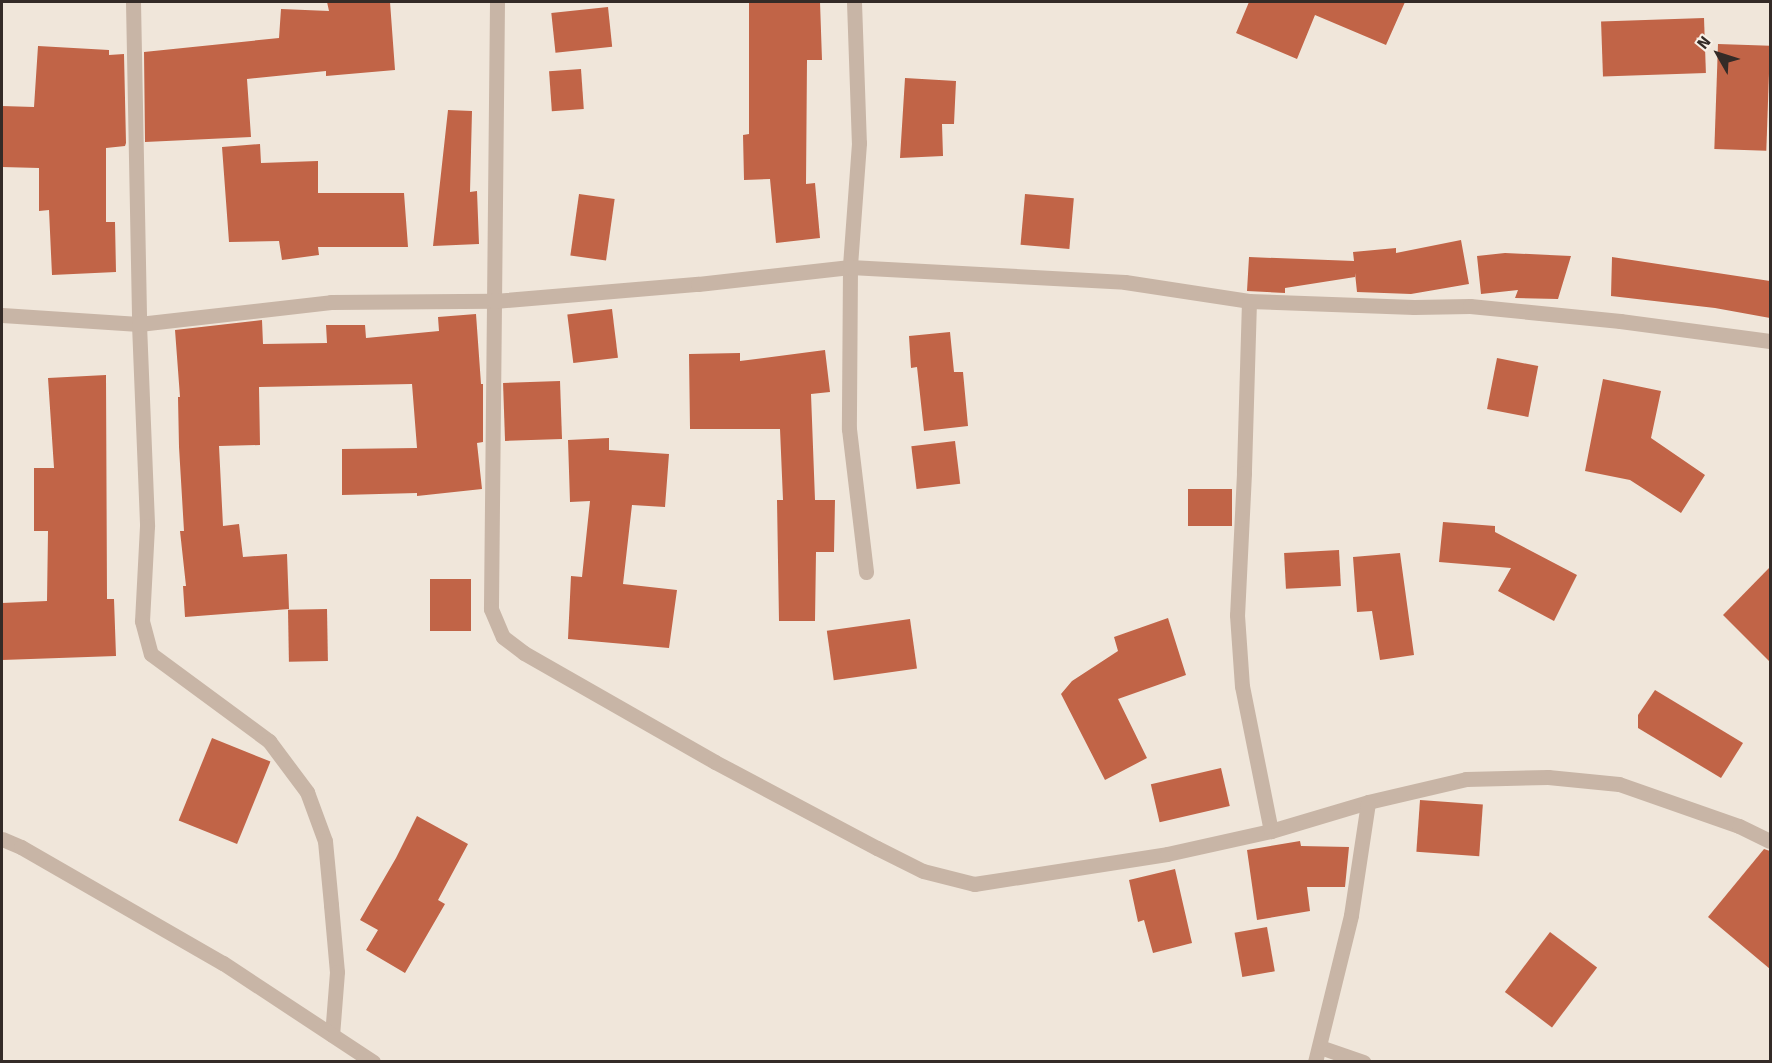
<!DOCTYPE html>
<html>
<head>
<meta charset="utf-8">
<style>
	body { margin:0 }
	#map { position:relative; width:1772px; height:1063px; overflow:hidden; background:#f0e6da; font-family:Signika,sans-serif }
	div>[style] { position:absolute }
	[style*='--x'] { left:calc(var(--x)*1px); top:calc(var(--y)*1px); width:calc(var(--w)*1px); rotate:calc(var(--a)*1deg) }
	.building>* { inset:0; background:#c16447; transform-origin:0 0 }
	.minor>* { height:15px; margin:-7.5px; padding:0 7.5px; transform-origin:7.5px; border-radius:7.5px; background:#c8b5a6 }
	span { translate:-50% -50%; white-space:nowrap; text-align:center; line-height:1.15; -webkit-text-stroke:5px #f8f0e6; paint-order:stroke }
	.frame { position:absolute; inset:0; border:3px solid #342b27; pointer-events:none }
	.north { position:absolute; left:1688px; top:24px; width:60px; height:60px; -webkit-text-stroke:4px #f8f0e6; paint-order:stroke; rotate:309deg; font-size:16px; font-weight:700; line-height:24px; text-align:center; color:#342b27 }
	.north::after { content:''; display:block; margin:auto; width:21px; height:27px; background:#342b27; clip-path:polygon(50% 0,100% 100%,50% 72%,0 100%) }
</style>
</head>
<body>
<div id="map">
	<div class="building">
		<div style="clip-path:polygon(327px 2px,390px 2px,395px 70px,326px 76px,326px 71px,247px 79px,251px 137px,145px 142px,144px 52px,279px 38px,281px 9px,329px 11px)"></div>
		<div style="clip-path:polygon(749px 2px,820px 2px,822px 60px,807px 60px,806px 184px,815px 183px,820px 238px,776px 243px,770px 179px,744px 180px,743px 135px,749px 134px)"></div>
		<div style="clip-path:polygon(1249px 2px,1405px 2px,1386px 45px,1315px 15px,1297px 59px,1236px 33px)"></div>
		<div style="left:608px;top:7px;width:40px;height:57px;rotate:84deg"></div>
		<div style="left:1704px;top:18px;width:55px;height:103px;rotate:88deg"></div>
		<div style="left:1718px;top:44px;width:52px;height:105px;rotate:2deg"></div>
		<div style="clip-path:polygon(38px 46px,109px 50px,109px 55px,124px 54px,126px 143px,125px 146px,106px 148px,106px 222px,115px 222px,116px 272px,52px 275px,49px 210px,39px 211px,39px 168px,2px 167px,2px 106px,34px 107px)"></div>
		<div style="left:581px;top:69px;width:40px;height:32px;rotate:86deg"></div>
		<div style="clip-path:polygon(905px 78px,956px 81px,954px 124px,942px 124px,943px 156px,900px 158px)"></div>
		<div style="clip-path:polygon(448px 110px,472px 111px,470px 192px,477px 191px,479px 244px,433px 246px)"></div>
		<div style="clip-path:polygon(260px 144px,261px 163px,318px 161px,318px 193px,404px 193px,408px 247px,318px 247px,319px 255px,282px 260px,279px 241px,229px 242px,222px 147px)"></div>
		<div style="left:579px;top:194px;width:36px;height:62px;rotate:8deg"></div>
		<div style="left:1025px;top:194px;width:49px;height:51px;rotate:5deg"></div>
		<div style="clip-path:polygon(1461px 240px,1469px 284px,1411px 294px,1357px 292px,1355px 273px,1355px 277px,1285px 288px,1285px 293px,1247px 291px,1249px 257px,1354px 261px,1353px 252px,1396px 248px,1396px 253px)"></div>
		<div style="clip-path:polygon(1505px 253px,1571px 256px,1558px 299px,1515px 298px,1518px 290px,1481px 294px,1477px 256px)"></div>
		<div style="clip-path:polygon(1612px 257px,1770px 281px,1770px 318px,1715px 308px,1611px 296px)"></div>
		<div style="left:612px;top:309px;width:49px;height:45px;rotate:83deg"></div>
		<div style="clip-path:polygon(476px 314px,481px 384px,483px 384px,483px 442px,477px 443px,482px 489px,417px 496px,417px 493px,342px 495px,342px 449px,417px 448px,412px 384px,259px 387px,260px 445px,219px 446px,223px 526px,239px 524px,243px 557px,287px 554px,289px 609px,185px 617px,183px 586px,186px 586px,180px 531px,184px 531px,179px 447px,178px 397px,180px 397px,175px 330px,262px 320px,263px 344px,327px 343px,326px 325px,365px 325px,366px 338px,439px 331px,438px 317px)"></div>
		<div style="clip-path:polygon(950px 332px,954px 372px,963px 372px,968px 426px,924px 431px,917px 367px,911px 368px,909px 336px)"></div>
		<div style="clip-path:polygon(825px 350px,830px 392px,811px 394px,815px 500px,835px 500px,834px 552px,816px 552px,815px 621px,779px 621px,777px 500px,783px 500px,780px 429px,690px 429px,689px 354px,740px 353px,740px 361px)"></div>
		<div style="left:1497px;top:358px;width:42px;height:52px;rotate:11deg"></div>
		<div style="clip-path:polygon(106px 375px,107px 599px,114px 599px,116px 656px,2px 660px,2px 603px,47px 601px,48px 531px,34px 531px,34px 468px,54px 468px,48px 378px)"></div>
		<div style="clip-path:polygon(1603px 379px,1661px 391px,1651px 438px,1705px 475px,1681px 513px,1630px 480px,1585px 471px)"></div>
		<div style="left:560px;top:381px;width:58px;height:57px;rotate:88deg"></div>
		<div style="clip-path:polygon(609px 438px,609px 450px,669px 454px,665px 507px,632px 505px,623px 584px,677px 590px,669px 648px,568px 639px,571px 576px,582px 577px,590px 501px,570px 502px,568px 440px)"></div>
		<div style="left:955px;top:441px;width:43px;height:44px;rotate:83deg"></div>
		<div style="left:1188px;top:489px;width:44px;height:37px"></div>
		<div style="clip-path:polygon(1443px 522px,1495px 526px,1495px 532px,1577px 575px,1554px 621px,1498px 591px,1511px 568px,1439px 562px)"></div>
		<div style="left:1339px;top:550px;width:36px;height:55px;rotate:87deg"></div>
		<div style="clip-path:polygon(1400px 553px,1414px 655px,1380px 660px,1372px 611px,1357px 612px,1353px 557px)"></div>
		<div style="clip-path:polygon(1770px 567px,1770px 662px,1723px 615px)"></div>
		<div style="left:430px;top:579px;width:41px;height:52px"></div>
		<div style="left:327px;top:609px;width:52px;height:39px;rotate:89deg"></div>
		<div style="clip-path:polygon(1168px 618px,1186px 675px,1118px 699px,1147px 758px,1105px 780px,1061px 694px,1072px 681px,1118px 651px,1114px 637px)"></div>
		<div style="left:910px;top:619px;width:50px;height:84px;rotate:82deg"></div>
		<div style="clip-path:polygon(1655px 690px,1743px 743px,1721px 778px,1638px 728px,1638px 715px)"></div>
		<div style="left:212px;top:738px;width:63px;height:89px;rotate:22deg"></div>
		<div style="left:1221px;top:768px;width:39px;height:72px;rotate:77deg"></div>
		<div style="left:1420px;top:800px;width:63px;height:52px;rotate:4deg"></div>
		<div style="clip-path:polygon(417px 816px,468px 844px,438px 900px,445px 904px,405px 973px,366px 950px,378px 930px,360px 920px,396px 858px)"></div>
		<div style="clip-path:polygon(1300px 841px,1301px 846px,1349px 847px,1345px 887px,1307px 887px,1310px 911px,1257px 920px,1247px 850px)"></div>
		<div style="clip-path:polygon(1764px 849px,1770px 851px,1770px 969px,1708px 917px)"></div>
		<div style="clip-path:polygon(1175px 869px,1192px 943px,1153px 953px,1144px 920px,1138px 922px,1129px 880px)"></div>
		<div style="left:1267px;top:927px;width:45px;height:33px;rotate:80deg"></div>
		<div style="left:1550px;top:932px;width:59px;height:75px;rotate:37deg"></div>
	</div>
	<div class="minor">
		<div style="--x:133;--y:2;--w:322;--a:88.9"></div>
		<div style="--x:139;--y:324;--w:202;--a:87.7"></div>
		<div style="--x:147;--y:526;--w:95;--a:93"></div>
		<div style="--x:142;--y:621;--w:34;--a:75"></div>
		<div style="--x:151;--y:654;--w:147;--a:36.4"></div>
		<div style="--x:269;--y:741;--w:64;--a:53.3"></div>
		<div style="--x:307;--y:792;--w:52;--a:69.8"></div>
		<div style="--x:325;--y:841;--w:64;--a:84.6"></div>
		<div style="--x:331;--y:905;--w:67;--a:84.9"></div>
		<div style="--x:337;--y:972;--w:63;--a:94.5"></div>
		<div style="--x:497;--y:2;--w:607;--a:90.57"></div>
		<div style="--x:491;--y:609;--w:30;--a:67"></div>
		<div style="--x:503;--y:637;--w:26;--a:37"></div>
		<div style="--x:524;--y:653;--w:220;--a:29.7"></div>
		<div style="--x:715;--y:762;--w:183;--a:28"></div>
		<div style="--x:877;--y:848;--w:51;--a:26.6"></div>
		<div style="--x:923;--y:871;--w:53;--a:14.3"></div>
		<div style="--x:974;--y:884;--w:195;--a:-8.8"></div>
		<div style="--x:1167;--y:854;--w:107;--a:-12.5"></div>
		<div style="--x:1271;--y:831;--w:101;--a:-16.6"></div>
		<div style="--x:1368;--y:802;--w:101;--a:-13.2"></div>
		<div style="--x:1466;--y:779;--w:82;--a:-1.4"></div>
		<div style="--x:1548;--y:777;--w:71;--a:5.6"></div>
		<div style="--x:1619;--y:784;--w:127;--a:19.3"></div>
		<div style="--x:1739;--y:826;--w:34;--a:26"></div>
		<div style="--x:854;--y:2;--w:141;--a:88"></div>
		<div style="--x:859;--y:143;--w:124;--a:94.2"></div>
		<div style="--x:850;--y:267;--w:162;--a:90.4"></div>
		<div style="--x:849;--y:429;--w:144;--a:83.2"></div>
		<div style="--x:1249;--y:301;--w:172;--a:91.7"></div>
		<div style="--x:1244;--y:473;--w:142;--a:92.8"></div>
		<div style="--x:1237;--y:615;--w:71;--a:86"></div>
		<div style="--x:1242;--y:686;--w:148;--a:78.7"></div>
		<div style="--x:2;--y:315;--w:137;--a:3.8"></div>
		<div style="--x:139;--y:324;--w:193;--a:-6.5"></div>
		<div style="--x:331;--y:302;--w:163;--a:-0.4"></div>
		<div style="--x:494;--y:301;--w:205;--a:-4.8"></div>
		<div style="--x:698;--y:284;--w:153;--a:-6.4"></div>
		<div style="--x:850;--y:267;--w:275;--a:3.1"></div>
		<div style="--x:1125;--y:282;--w:125;--a:8.7"></div>
		<div style="--x:1249;--y:301;--w:165;--a:2.1"></div>
		<div style="--x:1414;--y:307;--w:56;--a:-1"></div>
		<div style="--x:1470;--y:306;--w:151;--a:5.7"></div>
		<div style="--x:1620;--y:321;--w:151;--a:7.6"></div>
		<div style="--x:2;--y:839;--w:21;--a:23"></div>
		<div style="--x:21;--y:847;--w:233;--a:29.9"></div>
		<div style="--x:223;--y:963;--w:180;--a:33.4"></div>
		<div style="--x:1320;--y:1047;--w:46;--a:19.2"></div>
		<div style="--x:1315;--y:1062;--w:151;--a:-76.2"></div>
		<div style="--x:1351;--y:915;--w:114;--a:-81.4"></div>
	</div>
	<div class="frame"></div>
	<div class="north">N</div>
</div>
</body>
</html>
